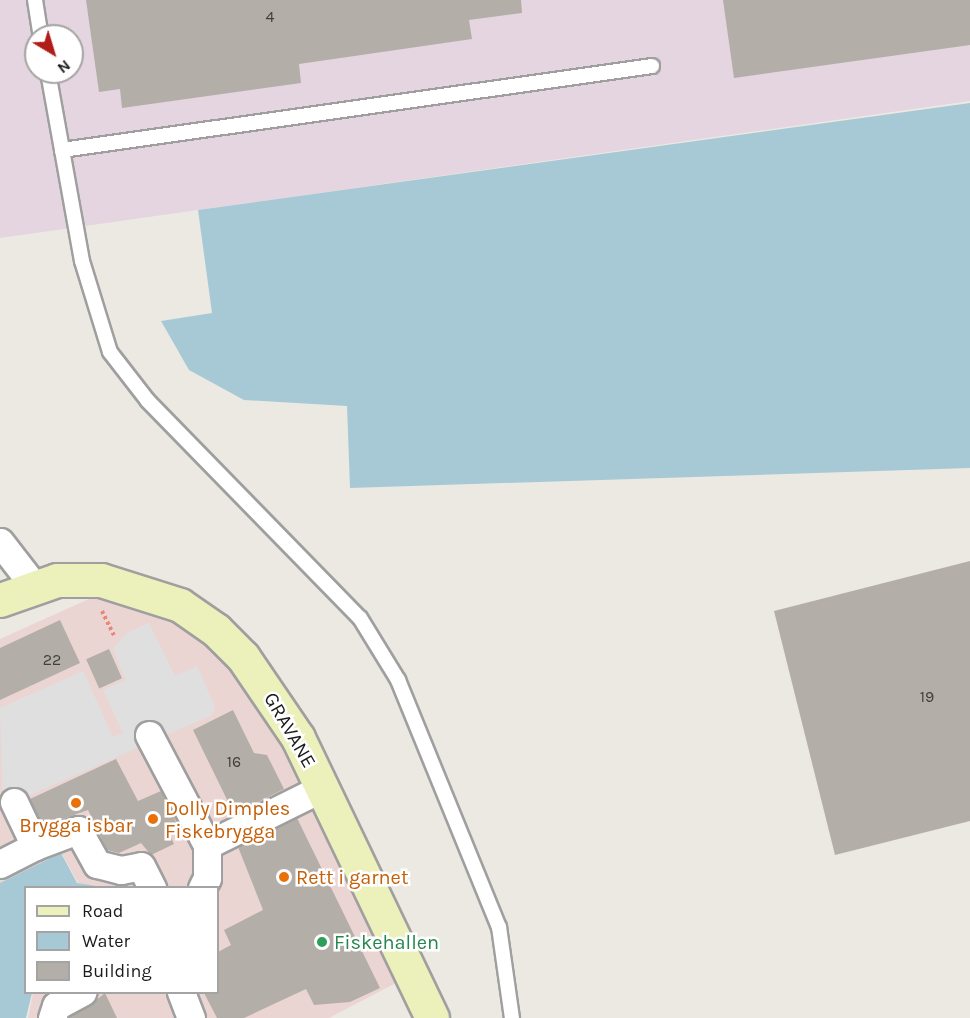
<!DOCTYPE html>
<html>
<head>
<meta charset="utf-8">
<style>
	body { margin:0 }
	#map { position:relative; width:970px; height:1018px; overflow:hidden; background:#ece9e2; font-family:Karla,sans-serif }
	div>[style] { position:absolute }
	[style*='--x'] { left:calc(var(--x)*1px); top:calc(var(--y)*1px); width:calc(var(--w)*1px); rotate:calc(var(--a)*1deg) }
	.commercial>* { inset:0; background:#ebd5d3 }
	.industrial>* { inset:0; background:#e4d5e1 }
	.parking>* { inset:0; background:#dfdfdf }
	.water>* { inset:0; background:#a7c9d5 }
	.building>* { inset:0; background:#b4aea8; transform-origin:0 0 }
	.path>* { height:4px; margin-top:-2px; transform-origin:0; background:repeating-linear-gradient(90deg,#e98676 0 3px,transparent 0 6px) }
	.roads { filter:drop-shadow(2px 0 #9f9f9f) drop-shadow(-2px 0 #9f9f9f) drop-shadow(0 2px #9f9f9f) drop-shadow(0 -2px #9f9f9f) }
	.lane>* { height:14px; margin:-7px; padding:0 7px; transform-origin:7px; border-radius:7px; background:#fff }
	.street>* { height:27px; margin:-13.5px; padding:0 13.5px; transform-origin:13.5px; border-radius:13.5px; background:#fff }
	.secondary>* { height:33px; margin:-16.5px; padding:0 16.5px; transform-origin:16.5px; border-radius:16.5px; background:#ecf1bb }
	.dots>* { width:16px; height:16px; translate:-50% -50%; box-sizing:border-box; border:3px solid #fff; border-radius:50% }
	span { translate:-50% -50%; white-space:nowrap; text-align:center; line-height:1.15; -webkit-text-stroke:5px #fff; paint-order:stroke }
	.number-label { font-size:16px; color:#41403e }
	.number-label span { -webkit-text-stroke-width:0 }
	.street-label { font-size:20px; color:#1b1b1b }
	.food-label { font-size:20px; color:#c56008 }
	.left { translate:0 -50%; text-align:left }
	.leisure-label { font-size:20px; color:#27864d }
	.legend { position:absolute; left:24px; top:886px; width:195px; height:108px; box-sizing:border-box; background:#fff; border:2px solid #a4a4a4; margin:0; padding:8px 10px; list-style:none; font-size:18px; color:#1b1b1b }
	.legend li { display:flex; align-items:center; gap:12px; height:30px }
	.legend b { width:30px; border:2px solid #a4a4a4 }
	.north { position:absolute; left:24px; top:24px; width:60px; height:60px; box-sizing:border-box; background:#fff; border:2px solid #a4a4a4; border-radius:50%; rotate:142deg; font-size:16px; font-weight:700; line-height:24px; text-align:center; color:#1b1b1b }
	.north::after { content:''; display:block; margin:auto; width:21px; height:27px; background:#b01c17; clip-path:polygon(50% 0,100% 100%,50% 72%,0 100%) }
</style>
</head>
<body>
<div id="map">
	<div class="commercial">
		<div style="clip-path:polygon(91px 598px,183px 610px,260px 666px,415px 973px,329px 1018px,28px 1018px,33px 993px,218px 992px,218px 888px,89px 887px,78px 883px,62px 854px,0 884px,0 639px)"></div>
	</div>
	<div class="industrial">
		<div style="clip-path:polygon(evenodd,0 0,970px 0,970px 101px,0 238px,0 0,36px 36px,72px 36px,72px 72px,36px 72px,36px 36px)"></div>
	</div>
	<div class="parking">
		<div style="clip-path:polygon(149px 623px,175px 676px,197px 666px,215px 707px,212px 715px,3px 807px,0 708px,83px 671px,113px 737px,123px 733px,103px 690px,126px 680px,113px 649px,127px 633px)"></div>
	</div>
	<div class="water">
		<div style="clip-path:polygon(970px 103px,970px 468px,350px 488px,347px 406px,244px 400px,189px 370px,161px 321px,212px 313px,198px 210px)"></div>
		<div style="clip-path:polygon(61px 853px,77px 883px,102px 887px,26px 888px,26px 992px,32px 993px,26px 1018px,0 1018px,0 883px)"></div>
	</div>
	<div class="building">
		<div style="clip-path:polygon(86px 0,521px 0,522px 13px,469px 20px,472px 39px,299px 64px,301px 83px,122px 108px,120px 89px,99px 92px)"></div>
		<div style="clip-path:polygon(723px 0,970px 0,970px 45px,734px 78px)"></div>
		<div style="clip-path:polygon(970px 561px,970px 821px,835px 855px,774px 611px)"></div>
		<div style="clip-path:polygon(60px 620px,80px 663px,0 700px,0 648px)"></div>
		<div style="left:109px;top:649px;width:32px;height:25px;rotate:66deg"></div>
		<div style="clip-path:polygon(233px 710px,254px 753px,267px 755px,284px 789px,234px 814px,193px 730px)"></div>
		<div style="clip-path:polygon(116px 759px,138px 801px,161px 791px,178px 826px,168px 831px,174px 844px,151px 855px,141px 843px,119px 853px,107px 850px,88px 810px,43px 826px,30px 799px)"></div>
		<div style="clip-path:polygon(297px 818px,380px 988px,350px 1002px,314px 1005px,306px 989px,244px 1018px,217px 1018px,204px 993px,218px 993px,218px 952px,231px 945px,224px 930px,263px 910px,238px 847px)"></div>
		<div style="clip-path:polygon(105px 993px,117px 1018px,69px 1018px,89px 1006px)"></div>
	</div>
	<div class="path">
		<div style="--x:102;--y:611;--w:28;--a:64"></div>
	</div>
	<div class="roads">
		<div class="lane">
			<div style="--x:35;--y:0;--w:36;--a:81"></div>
			<div style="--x:48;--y:72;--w:192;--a:79.8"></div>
			<div style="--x:82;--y:261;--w:95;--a:72.9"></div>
			<div style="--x:110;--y:352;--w:62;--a:52.2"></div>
			<div style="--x:148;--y:401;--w:303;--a:45.7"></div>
			<div style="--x:360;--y:618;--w:73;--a:58.5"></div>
			<div style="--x:398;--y:680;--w:267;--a:67.8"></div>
			<div style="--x:499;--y:927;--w:92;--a:81.9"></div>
			<div style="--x:62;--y:150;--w:596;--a:-8.1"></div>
		</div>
		<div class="street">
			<div style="--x:0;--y:542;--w:56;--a:52.3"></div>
			<div style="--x:149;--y:735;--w:124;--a:62.2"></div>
			<div style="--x:207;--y:845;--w:33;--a:90"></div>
			<div style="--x:207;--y:878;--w:11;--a:117"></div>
			<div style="--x:14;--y:802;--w:49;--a:64.5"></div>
			<div style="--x:35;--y:846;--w:46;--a:-20.4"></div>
			<div style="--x:78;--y:830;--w:39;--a:61"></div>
			<div style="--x:97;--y:864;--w:25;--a:14"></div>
			<div style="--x:121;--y:870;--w:20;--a:-11"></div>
			<div style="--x:141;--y:866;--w:25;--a:63"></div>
			<div style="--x:207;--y:845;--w:128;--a:-26.4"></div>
			<div style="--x:0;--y:864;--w:39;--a:-27"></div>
			<div style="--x:181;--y:992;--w:28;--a:69"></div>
			<div style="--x:52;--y:1018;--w:13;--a:-72"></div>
			<div style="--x:56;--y:1006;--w:30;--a:-28"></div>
		</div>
		<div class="secondary">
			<div style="--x:0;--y:600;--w:60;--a:-19.3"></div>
			<div style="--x:57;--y:580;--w:44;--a:0"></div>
			<div style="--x:101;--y:580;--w:83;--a:17.6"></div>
			<div style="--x:180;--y:605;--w:44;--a:34.8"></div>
			<div style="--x:216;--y:630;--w:38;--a:45"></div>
			<div style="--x:243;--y:657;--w:98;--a:55.8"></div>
			<div style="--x:298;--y:738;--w:310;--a:64.4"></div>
		</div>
	</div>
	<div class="dots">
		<div style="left:76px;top:803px;background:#e8710a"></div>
		<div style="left:153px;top:819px;background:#e8710a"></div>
		<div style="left:284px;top:877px;background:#e8710a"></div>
		<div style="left:322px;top:942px;background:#2e9e5b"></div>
	</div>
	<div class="number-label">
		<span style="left:270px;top:17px">4</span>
		<span style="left:52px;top:660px">22</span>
		<span style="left:927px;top:697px">19</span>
		<span style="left:234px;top:762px">16</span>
	</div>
	<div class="street-label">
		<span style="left:290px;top:730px;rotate:60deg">GRAVANE</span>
	</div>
	<div class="food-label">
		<span class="left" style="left:165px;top:820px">Dolly Dimples<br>Fiskebrygga</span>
		<span style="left:76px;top:825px">Brygga isbar</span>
		<span class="left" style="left:296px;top:877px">Rett i garnet</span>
	</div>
	<div class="leisure-label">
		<span class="left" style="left:334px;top:942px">Fiskehallen</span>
	</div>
	<ul class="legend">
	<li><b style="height:8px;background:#ecf1bb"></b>Road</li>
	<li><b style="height:16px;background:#a7c9d5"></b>Water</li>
	<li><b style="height:16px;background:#b4aea8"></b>Building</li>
	</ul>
	<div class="north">N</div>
</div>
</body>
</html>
